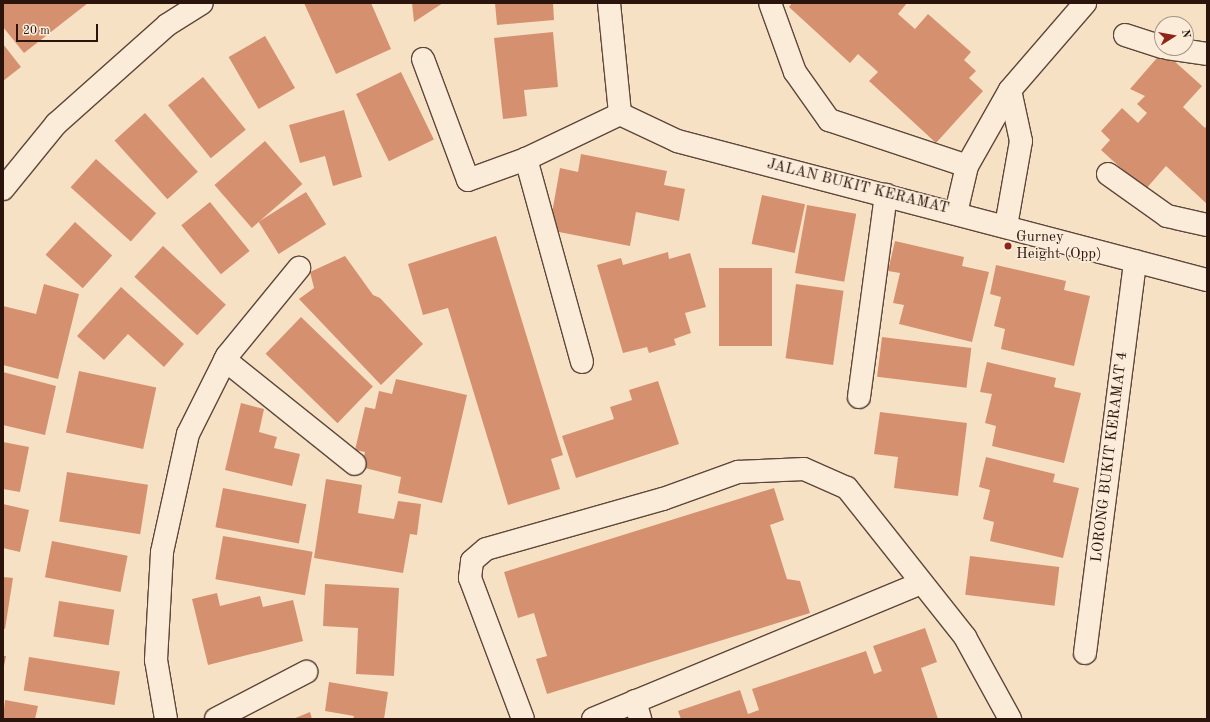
<!DOCTYPE html>
<html>
<head>
<meta charset="utf-8">
<style>
	body { margin:0 }
	#map { position:relative; width:1210px; height:722px; overflow:hidden; background:#f7e1c5; font-family:"Old Standard TT",serif }
	div>[style] { position:absolute }
	[style*='--x'] { left:calc(var(--x)*1px); top:calc(var(--y)*1px); width:calc(var(--w)*1px); rotate:calc(var(--a)*1deg) }
	.building>* { inset:0; background:#d5916f; transform-origin:0 0 }
	.roads { filter:drop-shadow(1px 0 #5e473a) drop-shadow(-1px 0 #5e473a) drop-shadow(0 1px #5e473a) drop-shadow(0 -1px #5e473a) }
	.minor>* { height:22px; margin:-11px; padding:0 11px; transform-origin:11px; border-radius:11px; background:#faecd9 }
	.dots>* { width:11px; height:11px; translate:-50% -50%; box-sizing:border-box; border:2px solid #faecd9; border-radius:50% }
	span { translate:-50% -50%; white-space:nowrap; text-align:center; line-height:1.15; -webkit-text-stroke:3px #faecd9; paint-order:stroke }
	.street-label { font-size:15px; color:#2b140b }
	.poi-label { font-size:15px; color:#2b140b }
	.left { translate:0 -50%; text-align:left }
	.frame { position:absolute; inset:0; border:4px solid #2b140b; pointer-events:none }
	.north { position:absolute; left:1154px; top:16px; width:40px; height:40px; box-sizing:border-box; background:#faecd9; border:1px solid #a79687; border-radius:50%; rotate:79deg; font-size:11px; font-weight:700; line-height:16px; text-align:center; color:#2b140b }
	.north::after { content:''; display:block; margin:auto; width:14px; height:18px; background:#8f2418; clip-path:polygon(50% 0,100% 100%,50% 72%,0 100%) }
	.scale { position:absolute; left:16px; top:24px; width:82px; height:18px; box-sizing:border-box; border:2px solid #2b140b; border-top:0; padding-left:5px; font-size:12px; line-height:14px; white-space:nowrap; color:#2b140b; -webkit-text-stroke:3px #faecd9; paint-order:stroke }
</style>
</head>
<body>
<div id="map">
	<div class="building">
		<div style="clip-path:polygon(3px 3px,88px 3px,24px 53px,3px 27px)"></div>
		<div style="clip-path:polygon(304px 3px,371px 3px,391px 49px,336px 74px)"></div>
		<div style="clip-path:polygon(412px 3px,443px 3px,414px 22px)"></div>
		<div style="clip-path:polygon(495px 3px,553px 3px,554px 20px,497px 25px)"></div>
		<div style="clip-path:polygon(792px 3px,907px 3px,898px 14px,915px 29px,928px 14px,971px 52px,964px 60px,976px 71px,969px 78px,983px 91px,936px 143px,869px 81px,878px 72px,858px 54px,850px 63px,789px 7px)"></div>
		<div style="clip-path:polygon(553px 32px,558px 87px,524px 90px,527px 116px,503px 119px,494px 38px)"></div>
		<div style="left:265px;top:36px;width:60px;height:42px;rotate:60deg"></div>
		<div style="clip-path:polygon(3px 44px,21px 67px,3px 81px)"></div>
		<div style="clip-path:polygon(1163px 51px,1202px 86px,1183px 107px,1205px 128px,1207px 125px,1207px 204px,1166px 166px,1145px 190px,1101px 150px,1110px 140px,1101px 131px,1122px 108px,1138px 123px,1147px 113px,1137px 104px,1145px 96px,1130px 89px)"></div>
		<div style="left:401px;top:72px;width:75px;height:50px;rotate:64deg"></div>
		<div style="left:203px;top:77px;width:68px;height:45px;rotate:51deg"></div>
		<div style="clip-path:polygon(344px 110px,362px 177px,333px 186px,325px 156px,300px 163px,289px 125px)"></div>
		<div style="left:145px;top:113px;width:79px;height:41px;rotate:48deg"></div>
		<div style="left:265px;top:141px;width:57px;height:67px;rotate:49deg"></div>
		<div style="clip-path:polygon(581px 154px,667px 171px,664px 185px,685px 189px,679px 221px,636px 212px,630px 246px,549px 230px,560px 168px,578px 172px)"></div>
		<div style="left:96px;top:159px;width:81px;height:38px;rotate:42deg"></div>
		<div style="left:306px;top:192px;width:38px;height:56px;rotate:58deg"></div>
		<div style="left:762px;top:195px;width:44px;height:50px;rotate:12deg"></div>
		<div style="left:210px;top:202px;width:63px;height:37px;rotate:51deg"></div>
		<div style="left:807px;top:205px;width:50px;height:69px;rotate:10deg"></div>
		<div style="left:75px;top:222px;width:50px;height:44px;rotate:42deg"></div>
		<div style="clip-path:polygon(496px 236px,563px 455px,551px 459px,560px 489px,508px 505px,448px 308px,423px 315px,408px 264px)"></div>
		<div style="clip-path:polygon(895px 241px,964px 257px,962px 266px,989px 272px,972px 342px,899px 324px,904px 305px,893px 303px,900px 273px,888px 271px)"></div>
		<div style="left:163px;top:246px;width:86px;height:42px;rotate:43deg"></div>
		<div style="clip-path:polygon(668px 252px,669px 259px,690px 253px,706px 307px,685px 313px,691px 333px,674px 339px,676px 345px,649px 353px,647px 347px,623px 353px,597px 265px,621px 258px,623px 265px)"></div>
		<div style="clip-path:polygon(345px 256px,373px 295px,380px 298px,423px 344px,381px 385px,299px 299px,314px 288px,310px 272px)"></div>
		<div style="clip-path:polygon(996px 265px,1066px 281px,1064px 290px,1090px 296px,1074px 366px,1001px 349px,1005px 329px,994px 326px,1001px 297px,990px 294px)"></div>
		<div style="left:772px;top:268px;width:78px;height:53px;rotate:90deg"></div>
		<div style="clip-path:polygon(44px 284px,79px 294px,58px 379px,3px 365px,3px 306px,36px 314px)"></div>
		<div style="left:796px;top:284px;width:48px;height:75px;rotate:8deg"></div>
		<div style="clip-path:polygon(121px 287px,184px 344px,164px 367px,128px 334px,104px 360px,77px 336px)"></div>
		<div style="left:301px;top:317px;width:100px;height:51px;rotate:44deg"></div>
		<div style="left:882px;top:337px;width:90px;height:40px;rotate:7deg"></div>
		<div style="clip-path:polygon(987px 362px,1056px 378px,1054px 387px,1081px 393px,1064px 463px,992px 446px,996px 426px,985px 423px,992px 394px,980px 392px)"></div>
		<div style="left:79px;top:371px;width:79px;height:63px;rotate:12deg"></div>
		<div style="clip-path:polygon(3px 372px,56px 386px,45px 435px,3px 425px)"></div>
		<div style="clip-path:polygon(396px 379px,467px 395px,442px 503px,398px 493px,401px 477px,361px 467px,365px 452px,355px 450px,365px 407px,375px 409px,379px 391px,392px 394px)"></div>
		<div style="clip-path:polygon(658px 381px,679px 444px,576px 478px,562px 436px,614px 419px,610px 407px,632px 400px,629px 390px)"></div>
		<div style="clip-path:polygon(241px 403px,264px 409px,259px 432px,277px 437px,274px 448px,300px 454px,292px 486px,225px 470px)"></div>
		<div style="clip-path:polygon(880px 412px,967px 423px,958px 496px,894px 488px,898px 457px,874px 454px)"></div>
		<div style="clip-path:polygon(3px 442px,29px 447px,20px 492px,3px 489px)"></div>
		<div style="clip-path:polygon(986px 457px,1055px 474px,1053px 482px,1079px 488px,1063px 558px,990px 541px,994px 522px,983px 519px,990px 490px,979px 487px)"></div>
		<div style="left:67px;top:472px;width:82px;height:50px;rotate:9deg"></div>
		<div style="clip-path:polygon(326px 479px,362px 485px,358px 513px,394px 519px,398px 501px,421px 504px,417px 535px,410px 534px,403px 573px,314px 558px)"></div>
		<div style="left:223px;top:488px;width:85px;height:40px;rotate:11deg"></div>
		<div style="clip-path:polygon(774px 488px,784px 520px,770px 525px,787px 579px,800px 581px,810px 613px,547px 694px,536px 659px,547px 656px,534px 613px,518px 618px,504px 572px)"></div>
		<div style="clip-path:polygon(3px 504px,29px 510px,20px 552px,3px 548px)"></div>
		<div style="left:223px;top:536px;width:91px;height:44px;rotate:10deg"></div>
		<div style="left:52px;top:541px;width:77px;height:37px;rotate:11deg"></div>
		<div style="left:970px;top:556px;width:90px;height:39px;rotate:7deg"></div>
		<div style="clip-path:polygon(3px 577px,13px 578px,5px 629px,3px 628px)"></div>
		<div style="clip-path:polygon(325px 584px,399px 588px,394px 676px,356px 674px,358px 628px,323px 626px)"></div>
		<div style="clip-path:polygon(217px 593px,220px 606px,260px 596px,263px 607px,293px 600px,303px 641px,208px 665px,192px 599px)"></div>
		<div style="left:59px;top:601px;width:56px;height:36px;rotate:9deg"></div>
		<div style="clip-path:polygon(925px 628px,937px 662px,921px 668px,938px 719px,681px 719px,678px 711px,740px 690px,748px 714px,759px 710px,752px 689px,866px 651px,874px 674px,882px 671px,873px 646px)"></div>
		<div style="clip-path:polygon(3px 656px,6px 656px,4px 666px,3px 666px)"></div>
		<div style="left:29px;top:657px;width:92px;height:34px;rotate:9deg"></div>
		<div style="clip-path:polygon(329px 682px,388px 692px,384px 719px,353px 719px,354px 716px,325px 711px)"></div>
		<div style="clip-path:polygon(5px 700px,38px 706px,35px 719px,3px 719px)"></div>
		<div style="clip-path:polygon(310px 712px,312px 719px,293px 719px)"></div>
	</div>
	<div class="roads">
		<div class="minor">
			<div style="--x:609;--y:3;--w:112;--a:84.3"></div>
			<div style="--x:770;--y:3;--w:73;--a:70.1"></div>
			<div style="--x:795;--y:72;--w:59;--a:54.7"></div>
			<div style="--x:829;--y:120;--w:145;--a:18.4"></div>
			<div style="--x:1125;--y:35;--w:39;--a:18"></div>
			<div style="--x:1167;--y:48;--w:40;--a:8.5"></div>
			<div style="--x:423;--y:59;--w:129;--a:69.6"></div>
			<div style="--x:468;--y:180;--w:62;--a:-19.9"></div>
			<div style="--x:620;--y:114;--w:63;--a:25.3"></div>
			<div style="--x:677;--y:141;--w:548;--a:14.7"></div>
			<div style="--x:1108;--y:174;--w:72;--a:35.4"></div>
			<div style="--x:1167;--y:216;--w:41;--a:12.7"></div>
			<div style="--x:3;--y:189;--w:84;--a:-50.8"></div>
			<div style="--x:56;--y:124;--w:149;--a:-41.7"></div>
			<div style="--x:167;--y:25;--w:41;--a:-32.2"></div>
			<div style="--x:956;--y:213;--w:48;--a:-76.8"></div>
			<div style="--x:967;--y:166;--w:87;--a:-60.5"></div>
			<div style="--x:1010;--y:90;--w:115;--a:-49.2"></div>
			<div style="--x:1006;--y:226;--w:86;--a:-80"></div>
			<div style="--x:1021;--y:141;--w:52;--a:-102.2"></div>
			<div style="--x:225;--y:360;--w:166;--a:38.7"></div>
			<div style="--x:582;--y:362;--w:211;--a:-105.4"></div>
			<div style="--x:526;--y:159;--w:104;--a:-25.6"></div>
			<div style="--x:859;--y:397;--w:204;--a:-82.4"></div>
			<div style="--x:1085;--y:653;--w:395;--a:-82.7"></div>
			<div style="--x:635;--y:701;--w:19;--a:74"></div>
			<div style="--x:166;--y:719;--w:60;--a:-99.6"></div>
			<div style="--x:156;--y:660;--w:108;--a:-86.8"></div>
			<div style="--x:162;--y:552;--w:121;--a:-77.6"></div>
			<div style="--x:188;--y:434;--w:87;--a:-63.4"></div>
			<div style="--x:227;--y:356;--w:114;--a:-50.7"></div>
			<div style="--x:216;--y:719;--w:102;--a:-27.6"></div>
			<div style="--x:523;--y:719;--w:151;--a:-110.6"></div>
			<div style="--x:470;--y:578;--w:17;--a:-83"></div>
			<div style="--x:472;--y:561;--w:18;--a:-41"></div>
			<div style="--x:486;--y:549;--w:184;--a:-15.8"></div>
			<div style="--x:663;--y:499;--w:80;--a:-19.8"></div>
			<div style="--x:738;--y:472;--w:66;--a:-2.6"></div>
			<div style="--x:804;--y:469;--w:47;--a:23.8"></div>
			<div style="--x:847;--y:488;--w:190;--a:51.6"></div>
			<div style="--x:965;--y:637;--w:94;--a:61.2"></div>
			<div style="--x:593;--y:719;--w:355;--a:-22.5"></div>
		</div>
	</div>
	<div class="dots">
		<div style="left:1008px;top:246px;background:#8f2418"></div>
	</div>
	<div class="street-label">
		<span style="left:858px;top:187px;rotate:14deg">JALAN BUKIT KERAMAT</span>
		<span style="left:1110px;top:457px;rotate:-83deg">LORONG BUKIT KERAMAT 4</span>
	</div>
	<div class="poi-label">
		<span class="left" style="left:1016px;top:246px">Gurney<br>Height (Opp)</span>
	</div>
	<div class="frame"></div>
	<div class="north">N</div>
	<div class="scale">20 m</div>
</div>
</body>
</html>
